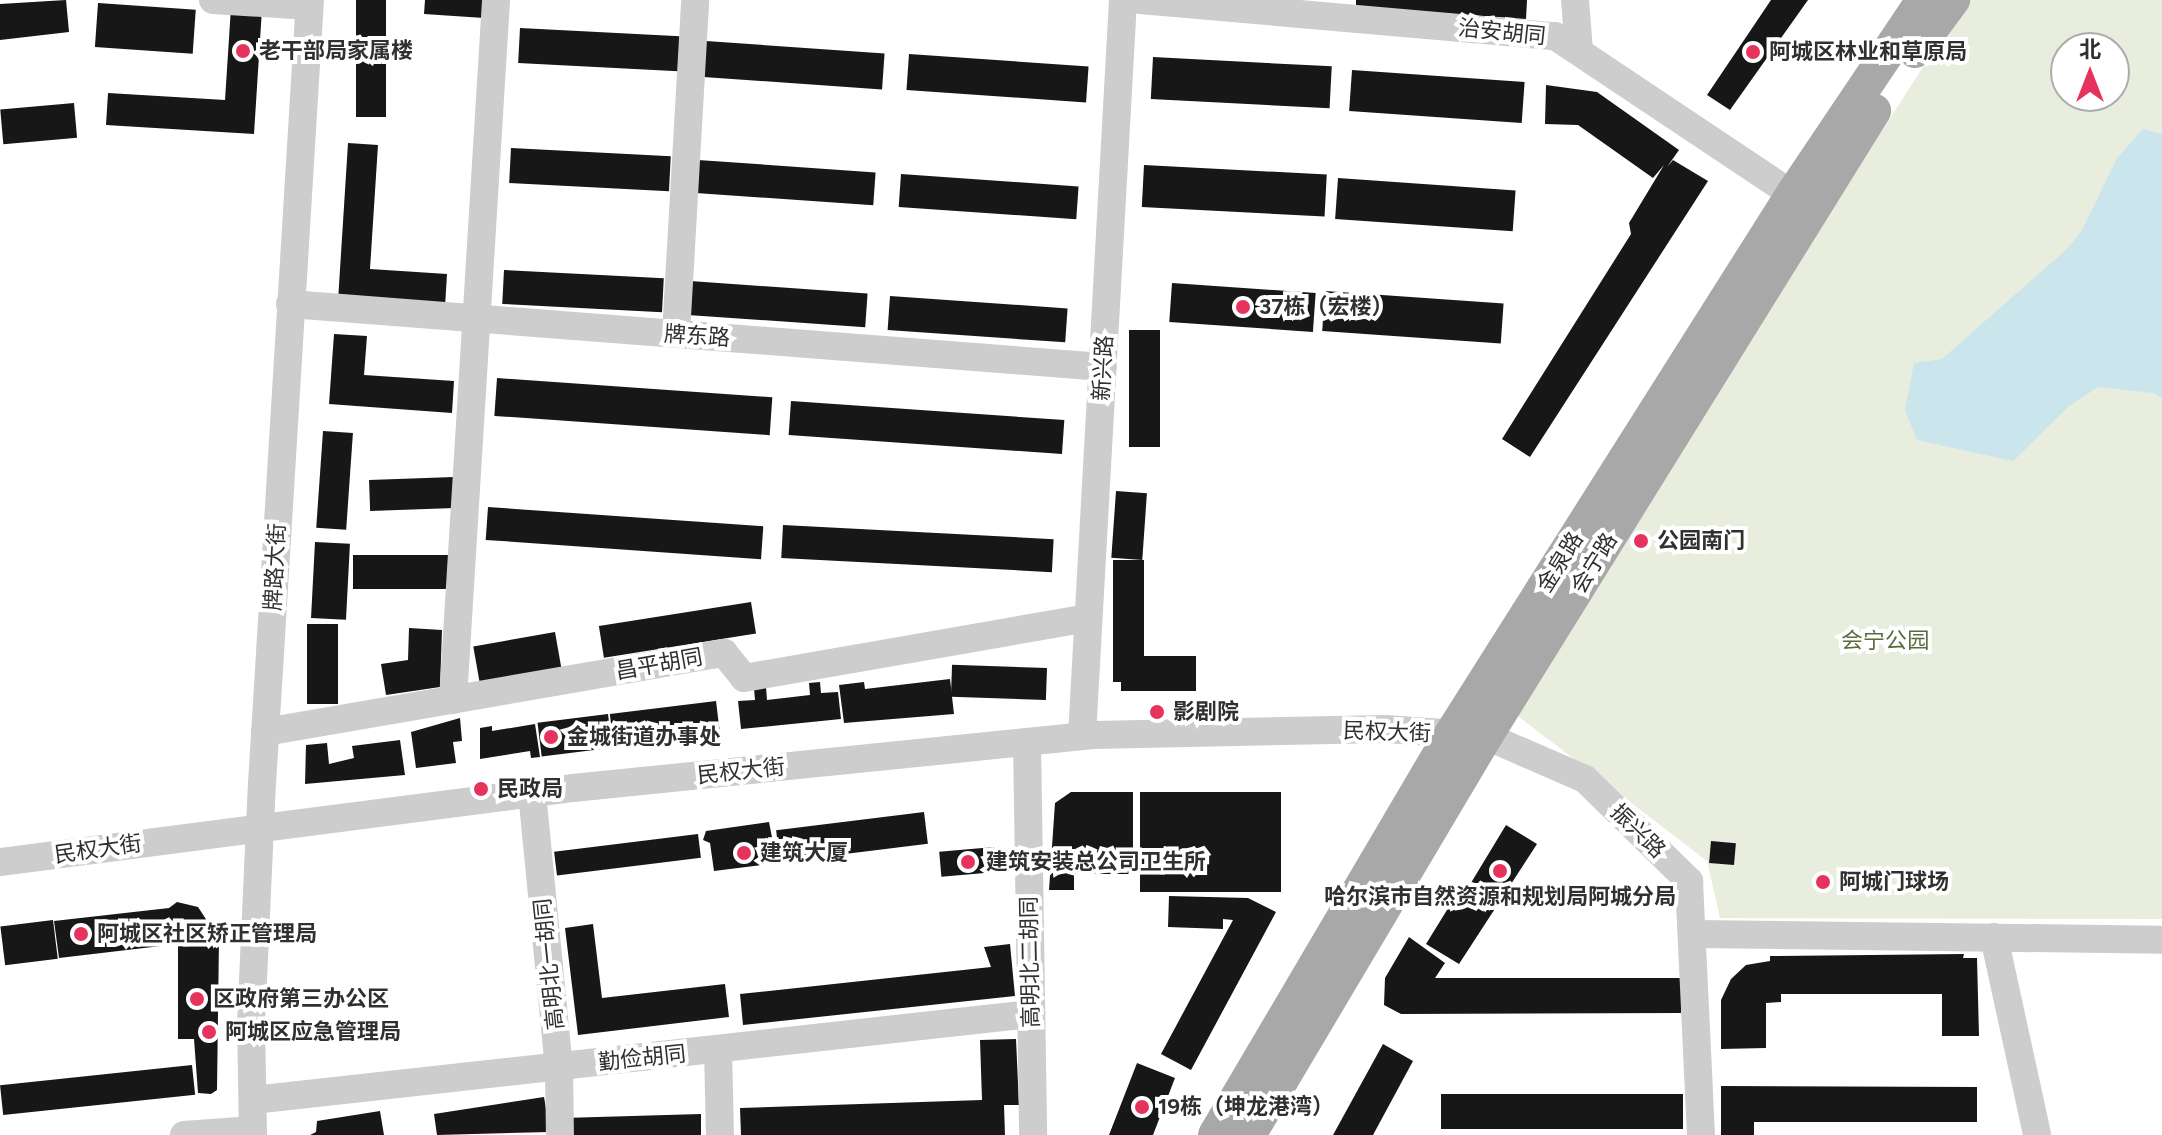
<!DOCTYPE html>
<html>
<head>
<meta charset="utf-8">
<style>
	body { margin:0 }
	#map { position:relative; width:2162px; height:1135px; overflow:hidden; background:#fff; font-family:Figtree,"Noto Sans SC",sans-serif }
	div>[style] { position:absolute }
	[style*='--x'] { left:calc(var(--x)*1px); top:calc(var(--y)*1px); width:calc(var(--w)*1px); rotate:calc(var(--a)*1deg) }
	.green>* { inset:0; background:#e8edde }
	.water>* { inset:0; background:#cae5ec }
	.building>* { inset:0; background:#171717; transform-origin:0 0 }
	.minor>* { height:28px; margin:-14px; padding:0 14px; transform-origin:14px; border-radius:14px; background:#cdcdcd }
	.major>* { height:34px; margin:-17px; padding:0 17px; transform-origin:17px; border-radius:17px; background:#a8a8a8 }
	.dots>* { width:22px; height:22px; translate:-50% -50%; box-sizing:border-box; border:4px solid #fff; border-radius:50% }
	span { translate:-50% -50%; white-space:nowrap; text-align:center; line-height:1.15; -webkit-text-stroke:8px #fff; paint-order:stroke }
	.street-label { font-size:22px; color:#303030 }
	.poi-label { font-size:22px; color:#303030; font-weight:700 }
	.left { translate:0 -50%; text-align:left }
	.park-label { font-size:22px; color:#5b6c3c }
	.north { position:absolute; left:2050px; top:32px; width:80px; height:80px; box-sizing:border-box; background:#fff; border:2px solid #acacac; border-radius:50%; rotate:0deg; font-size:22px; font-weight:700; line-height:32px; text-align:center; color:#303030 }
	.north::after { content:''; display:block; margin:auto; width:28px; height:36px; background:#e6335e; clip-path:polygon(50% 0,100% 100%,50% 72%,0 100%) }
</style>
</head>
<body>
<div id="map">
	<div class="green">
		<div style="clip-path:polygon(evenodd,1966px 0,2162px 0,2162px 919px,1720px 918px,1707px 861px,1510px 710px,1966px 0,2066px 48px,2114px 48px,2114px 96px,2066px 96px,2066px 48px)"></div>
	</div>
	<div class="water">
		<div style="clip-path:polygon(2143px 129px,2162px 134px,2162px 399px,2154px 393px,2098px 387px,2068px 407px,2013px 461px,1917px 440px,1905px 410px,1914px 363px,1942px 359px,2067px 249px,2082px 230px,2117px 158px)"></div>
	</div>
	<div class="building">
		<div style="clip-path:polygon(66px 0,69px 32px,0 40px,0 4px)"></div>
		<div style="left:356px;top:0;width:30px;height:117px"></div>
		<div style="clip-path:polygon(425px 0,485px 0,484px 18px,424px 14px)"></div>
		<div style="clip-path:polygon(1356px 0,1527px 0,1526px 19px,1356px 7px)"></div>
		<div style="clip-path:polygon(1771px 0,1808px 0,1730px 110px,1707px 95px)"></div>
		<div style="left:98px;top:3px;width:98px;height:44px;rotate:4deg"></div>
		<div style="clip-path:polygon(231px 7px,262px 9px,254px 134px,106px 125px,108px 93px,225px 100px)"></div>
		<div style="left:520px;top:28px;width:160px;height:35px;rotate:3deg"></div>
		<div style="left:706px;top:41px;width:179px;height:36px;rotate:4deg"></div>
		<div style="left:909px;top:54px;width:180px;height:36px;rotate:4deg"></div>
		<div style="left:1153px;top:57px;width:179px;height:42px;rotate:3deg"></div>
		<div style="left:1352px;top:70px;width:173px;height:41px;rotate:4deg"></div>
		<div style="clip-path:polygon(1546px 85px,1597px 92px,1679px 150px,1667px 167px,1673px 160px,1708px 181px,1530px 457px,1502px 439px,1631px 234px,1629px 223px,1664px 165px,1653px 178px,1578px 125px,1545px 124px)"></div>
		<div style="left:74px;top:103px;width:35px;height:74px;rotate:85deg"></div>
		<div style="clip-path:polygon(348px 143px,378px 145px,370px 269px,447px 274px,445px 307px,338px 301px)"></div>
		<div style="left:511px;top:148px;width:160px;height:35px;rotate:3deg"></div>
		<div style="left:698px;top:160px;width:178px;height:33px;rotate:4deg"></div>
		<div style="left:1144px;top:165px;width:183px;height:42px;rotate:3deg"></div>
		<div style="left:901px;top:174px;width:178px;height:33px;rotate:4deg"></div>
		<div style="left:1338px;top:178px;width:178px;height:41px;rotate:4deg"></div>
		<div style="left:504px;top:270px;width:160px;height:34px;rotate:3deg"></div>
		<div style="left:690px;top:281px;width:178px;height:34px;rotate:4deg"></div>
		<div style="left:1172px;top:283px;width:144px;height:39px;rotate:4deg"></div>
		<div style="left:1325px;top:291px;width:179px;height:40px;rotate:4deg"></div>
		<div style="left:890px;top:296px;width:178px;height:34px;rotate:4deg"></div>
		<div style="left:1129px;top:330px;width:31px;height:117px"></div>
		<div style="clip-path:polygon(334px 334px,367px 336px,364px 375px,454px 381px,452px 413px,329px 404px)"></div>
		<div style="left:497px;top:378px;width:276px;height:38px;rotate:4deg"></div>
		<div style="left:791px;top:401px;width:274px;height:34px;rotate:4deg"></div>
		<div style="left:323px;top:431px;width:30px;height:97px;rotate:4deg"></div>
		<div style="left:454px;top:477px;width:31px;height:85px;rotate:88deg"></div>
		<div style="left:1116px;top:491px;width:31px;height:67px;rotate:4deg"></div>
		<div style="left:488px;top:507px;width:276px;height:33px;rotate:4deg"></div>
		<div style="left:783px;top:525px;width:271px;height:33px;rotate:3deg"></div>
		<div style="left:315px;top:542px;width:35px;height:76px;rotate:3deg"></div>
		<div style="left:353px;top:555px;width:97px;height:34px"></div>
		<div style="clip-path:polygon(1113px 560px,1144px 560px,1144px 656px,1196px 656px,1196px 691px,1121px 691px,1121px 682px,1113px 682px)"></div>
		<div style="left:751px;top:602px;width:32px;height:154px;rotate:81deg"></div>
		<div style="left:307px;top:624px;width:31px;height:80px"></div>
		<div style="clip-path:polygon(409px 628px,442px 630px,440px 687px,386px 695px,381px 664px,408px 660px)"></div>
		<div style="left:555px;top:632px;width:36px;height:83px;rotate:80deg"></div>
		<div style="left:1047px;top:668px;width:32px;height:95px;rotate:92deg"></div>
		<div style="clip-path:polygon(950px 679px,954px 714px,844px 723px,839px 685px,864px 682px,865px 689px)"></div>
		<div style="clip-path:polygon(820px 682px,821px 693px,838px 692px,841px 719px,741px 729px,738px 701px,755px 700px,754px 688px,766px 687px,767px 700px,810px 695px,809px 683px)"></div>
		<div style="left:716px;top:701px;width:34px;height:107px;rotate:83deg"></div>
		<div style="left:608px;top:714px;width:34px;height:71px;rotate:83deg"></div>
		<div style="clip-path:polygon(460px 718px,462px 741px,453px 742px,456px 763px,416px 768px,411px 732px)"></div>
		<div style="clip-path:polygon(535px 724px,540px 757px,531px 758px,530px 751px,480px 759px,480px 728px,492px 726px,492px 731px)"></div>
		<div style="clip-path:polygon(400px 740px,405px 775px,305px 784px,306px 745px,327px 743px,329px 764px,354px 758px,352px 746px)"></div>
		<div style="clip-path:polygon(1071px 792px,1133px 792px,1133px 874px,1074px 874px,1074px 890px,1049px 890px,1055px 803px)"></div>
		<div style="left:1140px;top:792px;width:141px;height:100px"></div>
		<div style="left:924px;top:812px;width:32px;height:149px;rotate:83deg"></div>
		<div style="clip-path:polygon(769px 822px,777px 863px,714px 871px,710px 843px,703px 840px,706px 831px)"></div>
		<div style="clip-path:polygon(1506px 825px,1537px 844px,1459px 964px,1426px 944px,1455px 897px,1460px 901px)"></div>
		<div style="left:698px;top:834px;width:24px;height:145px;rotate:83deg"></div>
		<div style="left:1711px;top:841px;width:25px;height:22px;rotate:5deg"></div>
		<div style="left:994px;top:847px;width:25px;height:55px;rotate:85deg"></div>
		<div style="clip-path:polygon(1169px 896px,1248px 898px,1276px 912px,1191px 1070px,1161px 1054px,1233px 920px,1223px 919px,1223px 929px,1168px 927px)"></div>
		<div style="clip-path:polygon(177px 902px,198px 907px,219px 939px,217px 1090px,211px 1094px,198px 1093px,194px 1039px,178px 1039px,178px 944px,59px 958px,54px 921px,169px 908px)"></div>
		<div style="left:53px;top:920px;width:39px;height:53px;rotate:83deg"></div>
		<div style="clip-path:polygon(593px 924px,602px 998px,725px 984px,729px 1017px,578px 1035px,565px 928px)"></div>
		<div style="clip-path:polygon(1409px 937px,1445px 963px,1435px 978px,1681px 978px,1681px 1013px,1401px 1014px,1384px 1005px,1385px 978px)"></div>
		<div style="clip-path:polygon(1010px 944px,1015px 996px,743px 1025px,740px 994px,991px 967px,984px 947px)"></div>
		<div style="clip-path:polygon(1964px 954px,1963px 958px,1977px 958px,1979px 1036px,1942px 1036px,1942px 994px,1781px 994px,1781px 1002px,1766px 1003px,1766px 1048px,1721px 1049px,1721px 1000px,1731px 979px,1746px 965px,1770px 961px,1770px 956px)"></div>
		<div style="clip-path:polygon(1016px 1039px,1019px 1105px,1004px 1105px,1005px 1135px,741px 1135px,740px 1108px,982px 1100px,980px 1040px)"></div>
		<div style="clip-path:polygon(1383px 1044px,1413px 1061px,1373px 1135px,1333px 1135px)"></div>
		<div style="clip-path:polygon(1137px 1063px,1175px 1078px,1153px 1135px,1109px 1135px)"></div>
		<div style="left:192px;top:1065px;width:30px;height:193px;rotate:84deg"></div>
		<div style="clip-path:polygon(1721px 1086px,1977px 1087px,1977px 1122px,1754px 1122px,1754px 1135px,1721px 1135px)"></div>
		<div style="left:1683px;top:1094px;width:35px;height:242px;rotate:90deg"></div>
		<div style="clip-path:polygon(544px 1097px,550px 1132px,437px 1135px,434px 1114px)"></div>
		<div style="clip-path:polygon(380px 1111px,384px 1135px,310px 1135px,316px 1132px,317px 1121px)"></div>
		<div style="clip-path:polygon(701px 1114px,701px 1135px,563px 1135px,563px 1118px)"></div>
	</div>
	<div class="minor">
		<div style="--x:213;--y:0;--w:96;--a:3.6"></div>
		<div style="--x:1140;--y:0;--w:417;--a:5"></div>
		<div style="--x:1555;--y:36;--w:306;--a:33.7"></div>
		<div style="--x:1575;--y:0;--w:51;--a:85.5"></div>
		<div style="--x:290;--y:304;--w:815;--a:4.43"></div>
		<div style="--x:676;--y:334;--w:335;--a:-86.7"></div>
		<div style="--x:453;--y:700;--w:701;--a:-86.48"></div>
		<div style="--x:265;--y:732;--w:466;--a:-9.8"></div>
		<div style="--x:724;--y:653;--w:32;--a:51"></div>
		<div style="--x:744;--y:678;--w:349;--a:-9.9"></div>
		<div style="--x:1082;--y:736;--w:737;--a:-86.81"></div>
		<div style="--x:1027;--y:742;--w:393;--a:89.1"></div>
		<div style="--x:532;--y:793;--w:275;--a:84.4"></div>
		<div style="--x:559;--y:1067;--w:68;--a:89.2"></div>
		<div style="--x:0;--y:862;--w:578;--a:-7.36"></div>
		<div style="--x:573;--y:788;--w:525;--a:-5.8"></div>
		<div style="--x:1095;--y:735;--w:291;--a:-1.2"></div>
		<div style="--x:1386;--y:729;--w:100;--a:4"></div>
		<div style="--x:1486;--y:736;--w:108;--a:23.5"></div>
		<div style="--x:1585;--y:779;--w:146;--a:44.4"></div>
		<div style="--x:1689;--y:881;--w:254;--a:87.3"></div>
		<div style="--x:1695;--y:934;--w:467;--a:0.7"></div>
		<div style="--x:1994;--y:937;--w:203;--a:77.7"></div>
		<div style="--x:718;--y:1049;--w:86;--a:88.7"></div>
		<div style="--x:253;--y:1100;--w:783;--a:-6.31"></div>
		<div style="--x:184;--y:1135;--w:69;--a:-4.1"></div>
		<div style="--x:253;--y:1135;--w:111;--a:-91"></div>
		<div style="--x:251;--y:1024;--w:240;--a:-87.4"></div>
		<div style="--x:262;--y:784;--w:785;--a:-86.5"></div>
	</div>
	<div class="major">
		<div style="--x:1915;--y:51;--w:64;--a:-53.3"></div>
		<div style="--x:1215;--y:1135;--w:465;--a:-59.5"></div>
		<div style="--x:1451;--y:734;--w:638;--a:-57.68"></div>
		<div style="--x:1792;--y:195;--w:235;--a:-56.1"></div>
		<div style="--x:1249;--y:1135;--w:464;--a:-59.3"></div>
		<div style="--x:1486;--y:736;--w:736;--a:-58.17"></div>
	</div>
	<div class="dots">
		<div style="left:243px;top:51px;background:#e6335e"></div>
		<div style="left:1753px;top:52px;background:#e6335e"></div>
		<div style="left:1243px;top:307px;background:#e6335e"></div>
		<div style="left:1641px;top:541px;background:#e6335e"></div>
		<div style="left:1157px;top:712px;background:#e6335e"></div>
		<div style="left:551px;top:737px;background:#e6335e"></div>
		<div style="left:481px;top:789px;background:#e6335e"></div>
		<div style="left:744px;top:853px;background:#e6335e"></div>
		<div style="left:968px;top:862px;background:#e6335e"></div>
		<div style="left:1500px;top:871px;background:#e6335e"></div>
		<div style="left:1823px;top:882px;background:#e6335e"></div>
		<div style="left:81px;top:934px;background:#e6335e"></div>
		<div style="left:197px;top:999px;background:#e6335e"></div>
		<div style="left:209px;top:1032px;background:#e6335e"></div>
		<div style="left:1142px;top:1107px;background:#e6335e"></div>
	</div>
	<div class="street-label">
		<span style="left:1502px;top:32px;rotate:6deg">治安胡同</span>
		<span style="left:697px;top:336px;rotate:4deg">牌东路</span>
		<span style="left:1103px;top:368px;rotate:-87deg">新兴路</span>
		<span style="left:1560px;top:562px;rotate:-58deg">金泉路</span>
		<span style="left:1594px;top:563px;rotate:-58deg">会宁路</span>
		<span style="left:275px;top:567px;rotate:-87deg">牌路大街</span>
		<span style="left:659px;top:664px;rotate:-10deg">昌平胡同</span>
		<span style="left:1387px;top:732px;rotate:2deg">民权大街</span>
		<span style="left:741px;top:771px;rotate:-6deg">民权大街</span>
		<span style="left:1638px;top:831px;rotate:44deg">振兴路</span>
		<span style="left:98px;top:849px;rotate:-8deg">民权大街</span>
		<span style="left:1030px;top:962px;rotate:-91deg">高明北二胡同</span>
		<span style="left:549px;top:964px;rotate:-96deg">高明北一胡同</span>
		<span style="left:642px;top:1058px;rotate:-6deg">勤俭胡同</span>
	</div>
	<div class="poi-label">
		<span class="left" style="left:259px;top:51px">老干部局家属楼</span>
		<span class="left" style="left:1769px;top:52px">阿城区林业和草原局</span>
		<span class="left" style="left:1259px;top:307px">37栋（宏楼）</span>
		<span class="left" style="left:1657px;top:541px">公园南门</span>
		<span class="left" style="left:1173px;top:712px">影剧院</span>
		<span class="left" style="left:567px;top:737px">金城街道办事处</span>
		<span class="left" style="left:497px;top:789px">民政局</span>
		<span class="left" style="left:760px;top:853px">建筑大厦</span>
		<span class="left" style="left:986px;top:862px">建筑安装总公司卫生所</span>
		<span class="left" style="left:1839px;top:882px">阿城门球场</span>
		<span style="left:1500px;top:897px">哈尔滨市自然资源和规划局阿城分局</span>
		<span class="left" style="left:97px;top:934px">阿城区社区矫正管理局</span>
		<span class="left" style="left:213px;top:999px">区政府第三办公区</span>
		<span class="left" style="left:225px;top:1032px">阿城区应急管理局</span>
		<span class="left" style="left:1158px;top:1107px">19栋（坤龙港湾）</span>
	</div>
	<div class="park-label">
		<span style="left:1885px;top:641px">会宁公园</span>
	</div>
	<div class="north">北</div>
</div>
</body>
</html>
